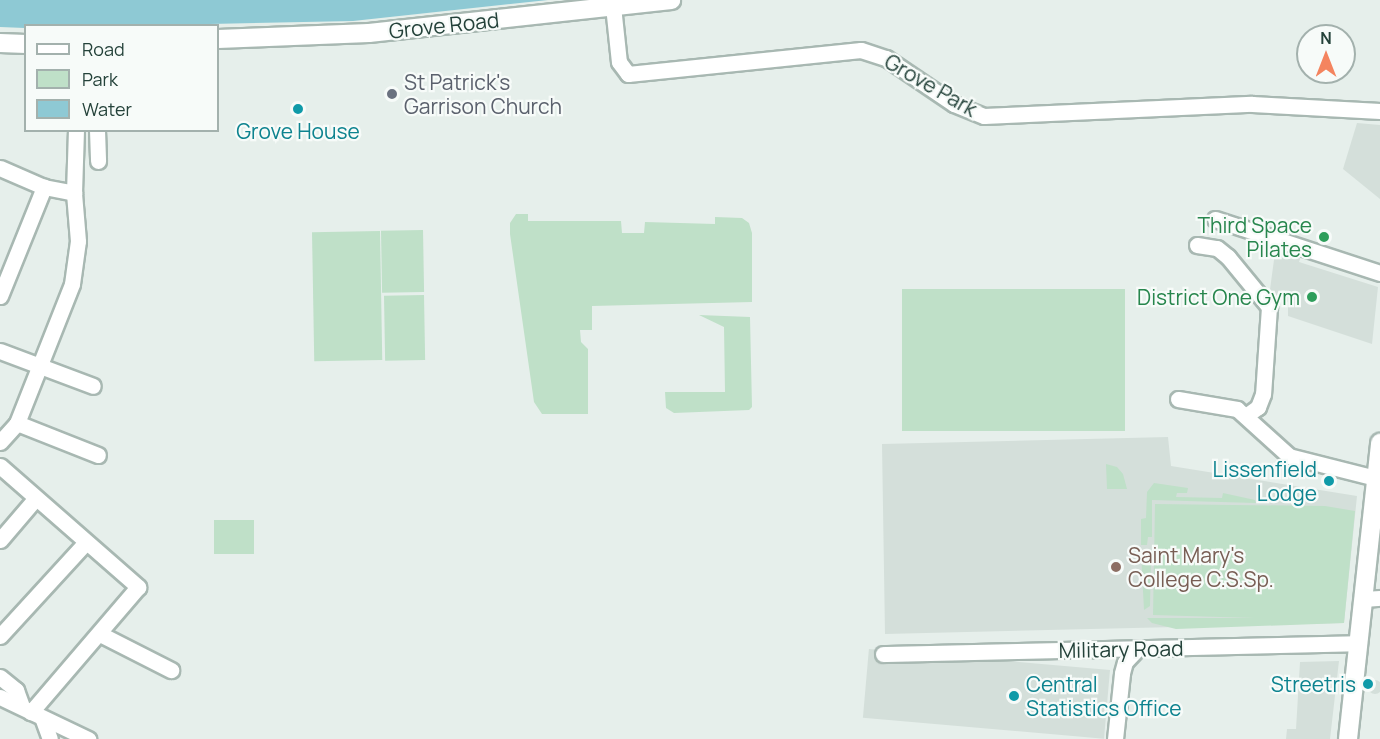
<!DOCTYPE html>
<html>
<head>
<meta charset="utf-8">
<style>
	body { margin:0 }
	#map { position:relative; width:1380px; height:739px; overflow:hidden; background:#e6efeb; font-family:Manrope,sans-serif }
	div>[style] { position:absolute }
	[style*='--x'] { left:calc(var(--x)*1px); top:calc(var(--y)*1px); width:calc(var(--w)*1px); rotate:calc(var(--a)*1deg) }
	.built>* { inset:0; background:#d4dfda; transform-origin:0 0 }
	.round { border-radius:50% }
	.green>* { inset:0; background:#bfe0c8; transform-origin:0 0 }
	.water>* { inset:0; background:#8ec9d4 }
	.roads { filter:drop-shadow(2px 0 #a8b8b2) drop-shadow(-2px 0 #a8b8b2) drop-shadow(0 2px #a8b8b2) drop-shadow(0 -2px #a8b8b2) }
	.street>* { height:15px; margin:-7.5px; padding:0 7.5px; transform-origin:7.5px; border-radius:7.5px; background:#fff }
	.secondary>* { height:18px; margin:-9px; padding:0 9px; transform-origin:9px; border-radius:9px; background:#fff }
	.dots>* { width:16px; height:16px; translate:-50% -50%; box-sizing:border-box; border:3px solid #f7fbf9; border-radius:50% }
	span { translate:-50% -50%; white-space:nowrap; text-align:center; line-height:1.15; -webkit-text-stroke:4.5px #f7fbf9; paint-order:stroke }
	.street-label { font-size:21px; color:#24423a }
	.worship-label { font-size:21px; color:#5b616d }
	.left { translate:0 -50%; text-align:left }
	.culture-label { font-size:21px; color:#0d838f }
	.right { translate:-100% -50%; text-align:right }
	.leisure-label { font-size:21px; color:#27864d }
	.education-label { font-size:21px; color:#785e54 }
	.legend { position:absolute; left:24px; top:24px; width:195px; height:108px; box-sizing:border-box; background:#f7fbf9; border:2px solid #a3b1ad; margin:0; padding:8px 10px; list-style:none; font-size:18px; color:#24423a }
	.legend li { display:flex; align-items:center; gap:12px; height:30px }
	.legend b { width:30px; border:2px solid #a3b1ad }
	.north { position:absolute; left:1296px; top:24px; width:60px; height:60px; box-sizing:border-box; background:#f7fbf9; border:2px solid #a3b1ad; border-radius:50%; rotate:0deg; font-size:16px; font-weight:700; line-height:24px; text-align:center; color:#24423a }
	.north::after { content:''; display:block; margin:auto; width:21px; height:27px; background:#f4845f; clip-path:polygon(50% 0,100% 100%,50% 72%,0 100%) }
</style>
</head>
<body>
<div id="map">
	<div class="built">
		<div style="clip-path:polygon(1357px 123px,1380px 125px,1380px 199px,1343px 169px)"></div>
		<div style="clip-path:polygon(1276px 245px,1302px 253px,1299px 262px,1378px 287px,1372px 344px,1288px 316px,1288px 302px,1269px 297px)"></div>
		<div style="clip-path:polygon(1168px 437px,1171px 466px,1357px 496px,1344px 623px,885px 634px,882px 444px)"></div>
		<div style="clip-path:polygon(1339px 661px,1330px 739px,1286px 739px,1287px 729px,1296px 729px,1300px 662px)"></div>
		<div style="left:1110px;top:670px;width:69px;height:242px;rotate:95deg"></div>
		<div class="round" style="left:1368px;top:680px;width:14px;height:14px"></div>
	</div>
	<div class="green">
		<div style="clip-path:polygon(516px 214px,528px 214px,528px 221px,621px 221px,622px 233px,644px 233px,645px 222px,715px 224px,715px 217px,742px 218px,749px 223px,752px 233px,752px 302px,592px 306px,592px 330px,580px 330px,581px 342px,588px 349px,588px 414px,542px 414px,534px 402px,510px 234px,510px 223px)"></div>
		<div style="left:423px;top:230px;width:62px;height:42px;rotate:89deg"></div>
		<div style="left:380px;top:231px;width:129px;height:68px;rotate:89deg"></div>
		<div style="left:902px;top:289px;width:223px;height:142px"></div>
		<div style="left:424px;top:295px;width:65px;height:40px;rotate:89deg"></div>
		<div style="clip-path:polygon(699px 315px,750px 317px,752px 407px,749px 410px,674px 413px,666px 408px,665px 392px,725px 392px,724px 327px)"></div>
		<div style="clip-path:polygon(1106px 464px,1117px 467px,1123px 474px,1127px 489px,1107px 489px)"></div>
		<div style="clip-path:polygon(1154px 483px,1188px 488px,1187px 493px,1177px 493px,1176px 497px,1222px 498px,1223px 493px,1255px 500px,1256px 503px,1152px 500px,1152px 537px,1148px 537px,1147px 545px,1141px 545px,1141px 519px,1146px 518px,1147px 492px)"></div>
		<div style="clip-path:polygon(1155px 504px,1325px 506px,1355px 511px,1344px 623px,1176px 629px,1152px 623px,1147px 618px,1255px 618px,1153px 615px)"></div>
		<div style="left:214px;top:520px;width:40px;height:34px"></div>
		<div style="clip-path:polygon(1141px 552px,1148px 553px,1151px 560px,1150px 606px,1144px 610px)"></div>
	</div>
	<div class="water">
		<div style="clip-path:polygon(0 0,548px 0,353px 21px,25px 28px,0 27px)"></div>
	</div>
	<div class="roads">
		<div class="street">
			<div style="--x:613;--y:6;--w:56;--a:83.9"></div>
			<div style="--x:619;--y:62;--w:15;--a:53"></div>
			<div style="--x:628;--y:74;--w:234;--a:-5.9"></div>
			<div style="--x:861;--y:50;--w:26;--a:18"></div>
			<div style="--x:886;--y:58;--w:82;--a:34.1"></div>
			<div style="--x:954;--y:104;--w:32;--a:22"></div>
			<div style="--x:984;--y:116;--w:268;--a:-2.6"></div>
			<div style="--x:1252;--y:104;--w:128;--a:3.1"></div>
			<div style="--x:97;--y:130;--w:31;--a:88"></div>
			<div style="--x:0;--y:168;--w:48;--a:23.4"></div>
			<div style="--x:44;--y:187;--w:31;--a:11"></div>
			<div style="--x:1215;--y:219;--w:174;--a:18.1"></div>
			<div style="--x:1197;--y:245;--w:20;--a:9"></div>
			<div style="--x:1217;--y:248;--w:14;--a:39"></div>
			<div style="--x:1228;--y:257;--w:65;--a:50.6"></div>
			<div style="--x:1269;--y:307;--w:87;--a:93.9"></div>
			<div style="--x:1263;--y:394;--w:14;--a:111"></div>
			<div style="--x:1258;--y:407;--w:14;--a:144"></div>
			<div style="--x:0;--y:296;--w:118;--a:-68"></div>
			<div style="--x:0;--y:351;--w:99;--a:20.6"></div>
			<div style="--x:1178;--y:399;--w:60;--a:9.6"></div>
			<div style="--x:1237;--y:409;--w:70;--a:42.1"></div>
			<div style="--x:1289;--y:456;--w:90;--a:14.2"></div>
			<div style="--x:17;--y:423;--w:87;--a:21.6"></div>
			<div style="--x:0;--y:442;--w:25;--a:-48"></div>
			<div style="--x:17;--y:423;--w:149;--a:-68.4"></div>
			<div style="--x:72;--y:284;--w:43;--a:-82.1"></div>
			<div style="--x:78;--y:241;--w:48;--a:-94.8"></div>
			<div style="--x:74;--y:193;--w:63;--a:-88.2"></div>
			<div style="--x:0;--y:466;--w:184;--a:41.2"></div>
			<div style="--x:138;--y:587;--w:165;--a:130.6"></div>
			<div style="--x:0;--y:540;--w:55;--a:-49.4"></div>
			<div style="--x:1364;--y:599;--w:16;--a:-4"></div>
			<div style="--x:100;--y:634;--w:80;--a:26.9"></div>
			<div style="--x:0;--y:636;--w:127;--a:-47.5"></div>
			<div style="--x:883;--y:654;--w:476;--a:-1.3"></div>
			<div style="--x:0;--y:677;--w:21;--a:39"></div>
			<div style="--x:16;--y:690;--w:15;--a:70"></div>
			<div style="--x:0;--y:697;--w:98;--a:25.5"></div>
			<div style="--x:43;--y:720;--w:20;--a:70"></div>
			<div style="--x:1115;--y:739;--w:66;--a:-83.9"></div>
			<div style="--x:1122;--y:673;--w:11;--a:-75"></div>
			<div style="--x:1125;--y:662;--w:16;--a:-47"></div>
		</div>
		<div class="secondary">
			<div style="--x:218;--y:39;--w:151;--a:-2.3"></div>
			<div style="--x:369;--y:33;--w:304;--a:-6.2"></div>
			<div style="--x:0;--y:43;--w:26;--a:2"></div>
			<div style="--x:1348;--y:739;--w:298;--a:-83.8"></div>
		</div>
	</div>
	<div class="dots">
		<div style="left:392px;top:94px;background:#6b7280"></div>
		<div style="left:298px;top:109px;background:#0f9aa8"></div>
		<div style="left:1324px;top:237px;background:#2e9e5b"></div>
		<div style="left:1312px;top:297px;background:#2e9e5b"></div>
		<div style="left:1329px;top:481px;background:#0f9aa8"></div>
		<div style="left:1116px;top:567px;background:#8d6e63"></div>
		<div style="left:1368px;top:684px;background:#0f9aa8"></div>
		<div style="left:1014px;top:696px;background:#0f9aa8"></div>
	</div>
	<div class="street-label">
		<span style="left:444px;top:25px;rotate:-6deg">Grove Road</span>
		<span style="left:931px;top:85px;rotate:30deg">Grove Park</span>
		<span style="left:1121px;top:649px;rotate:-1deg">Military Road</span>
	</div>
	<div class="worship-label">
		<span class="left" style="left:404px;top:94px">St Patrick's<br>Garrison Church</span>
	</div>
	<div class="culture-label">
		<span style="left:298px;top:131px">Grove House</span>
		<span class="right" style="left:1317px;top:481px">Lissenfield<br>Lodge</span>
		<span class="left" style="left:1026px;top:696px">Central<br>Statistics Office</span>
		<span class="right" style="left:1356px;top:684px">Streetris</span>
	</div>
	<div class="leisure-label">
		<span class="right" style="left:1312px;top:237px">Third Space<br>Pilates</span>
		<span class="right" style="left:1300px;top:297px">District One Gym</span>
	</div>
	<div class="education-label">
		<span class="left" style="left:1128px;top:567px">Saint Mary's<br>College C.S.Sp.</span>
	</div>
	<ul class="legend">
	<li><b style="height:8px;background:#fff"></b>Road</li>
	<li><b style="height:16px;background:#bfe0c8"></b>Park</li>
	<li><b style="height:16px;background:#8ec9d4"></b>Water</li>
	</ul>
	<div class="north">N</div>
</div>
</body>
</html>
